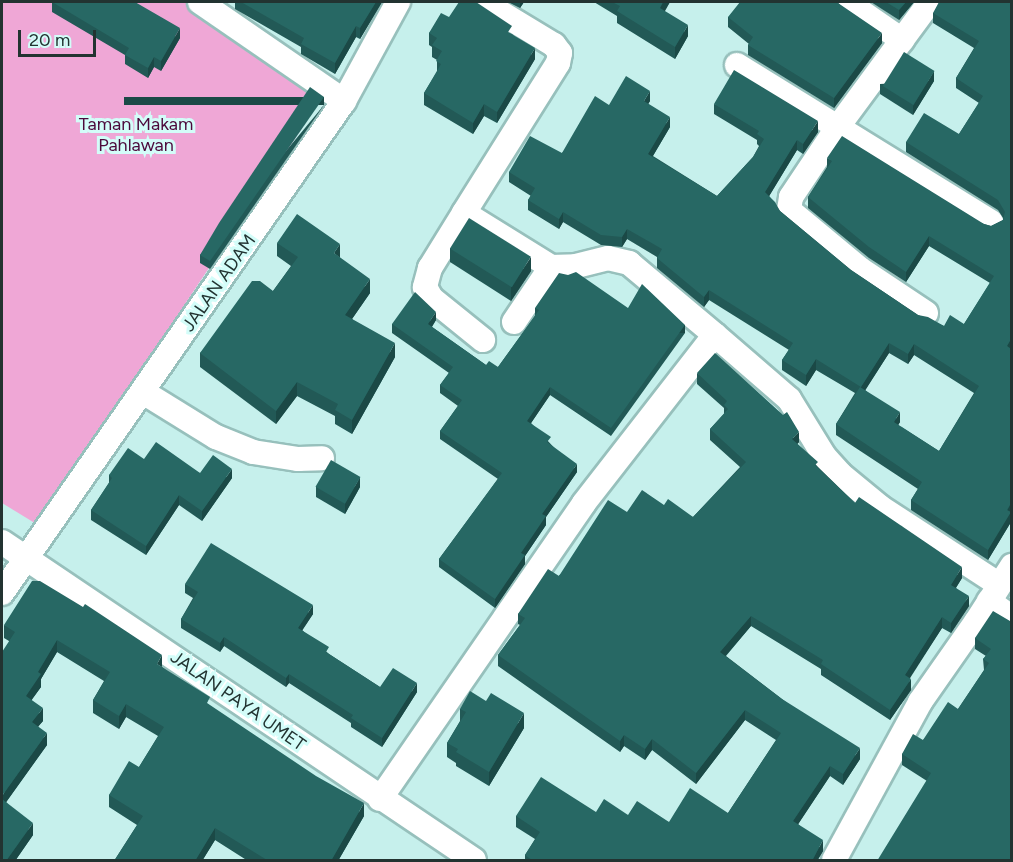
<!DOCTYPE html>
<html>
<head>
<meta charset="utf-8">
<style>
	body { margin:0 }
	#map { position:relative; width:1013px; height:862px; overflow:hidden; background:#c6f0ec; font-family:Figtree,sans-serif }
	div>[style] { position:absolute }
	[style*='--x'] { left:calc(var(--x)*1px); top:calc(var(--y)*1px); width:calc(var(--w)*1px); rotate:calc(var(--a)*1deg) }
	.green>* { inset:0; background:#efa7d6 }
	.roads { filter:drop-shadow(2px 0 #97c0bc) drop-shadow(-2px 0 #97c0bc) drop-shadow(0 2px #97c0bc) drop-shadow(0 -2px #97c0bc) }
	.street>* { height:24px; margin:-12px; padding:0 12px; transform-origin:12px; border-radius:12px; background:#fff }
	.wall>* { inset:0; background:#225956 }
	.shaded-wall>* { inset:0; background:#1b4946; transform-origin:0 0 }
	.building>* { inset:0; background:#276864; transform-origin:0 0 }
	span { translate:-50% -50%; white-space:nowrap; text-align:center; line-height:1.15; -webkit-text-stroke:6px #d3fdf9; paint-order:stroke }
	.park-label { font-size:18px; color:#4c093b }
	.street-label { font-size:18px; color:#223331 }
	.frame { position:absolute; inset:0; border:3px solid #223331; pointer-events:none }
	.scale { position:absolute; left:18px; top:30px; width:78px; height:27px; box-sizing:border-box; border:3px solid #223331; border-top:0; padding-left:8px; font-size:18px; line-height:21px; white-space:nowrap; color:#223331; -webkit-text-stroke:4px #d3fdf9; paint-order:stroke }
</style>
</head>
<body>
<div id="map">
	<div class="green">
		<div style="clip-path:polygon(2px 2px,200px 2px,330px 86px,38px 525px,2px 503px)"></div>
	</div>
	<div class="roads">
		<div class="street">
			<div style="--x:200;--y:2;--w:175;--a:34.5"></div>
			<div style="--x:483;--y:2;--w:83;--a:31.2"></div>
			<div style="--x:554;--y:45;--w:10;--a:53"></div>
			<div style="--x:560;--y:53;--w:10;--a:101"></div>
			<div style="--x:558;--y:63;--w:177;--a:122.1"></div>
			<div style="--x:464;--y:213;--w:102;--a:31.8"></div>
			<div style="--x:551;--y:267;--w:25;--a:-2"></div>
			<div style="--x:576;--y:266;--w:33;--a:-14"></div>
			<div style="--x:608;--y:258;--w:22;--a:13"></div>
			<div style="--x:629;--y:263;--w:112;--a:39.9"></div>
			<div style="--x:847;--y:2;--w:67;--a:34.6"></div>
			<div style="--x:737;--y:65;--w:299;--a:31.7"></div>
			<div style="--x:464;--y:213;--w:65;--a:121.7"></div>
			<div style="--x:430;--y:268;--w:20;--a:105"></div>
			<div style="--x:425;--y:287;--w:13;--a:61"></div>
			<div style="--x:431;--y:298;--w:67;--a:38.9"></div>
			<div style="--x:926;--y:313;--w:79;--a:-146.3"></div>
			<div style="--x:860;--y:269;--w:92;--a:-140.3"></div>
			<div style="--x:789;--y:210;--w:13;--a:-81"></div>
			<div style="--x:791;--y:197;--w:83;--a:-56.3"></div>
			<div style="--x:837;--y:128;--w:157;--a:-53.6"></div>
			<div style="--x:514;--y:322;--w:66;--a:-56.1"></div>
			<div style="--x:143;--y:392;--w:86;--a:31.7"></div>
			<div style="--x:216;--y:437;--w:40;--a:22"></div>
			<div style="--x:253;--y:452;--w:46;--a:8.8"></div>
			<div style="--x:298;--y:459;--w:24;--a:-2"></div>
			<div style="--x:2;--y:542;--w:569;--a:33.97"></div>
			<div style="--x:2;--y:593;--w:599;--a:-55.2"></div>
			<div style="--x:344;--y:101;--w:113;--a:-61.4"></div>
			<div style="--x:989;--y:601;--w:29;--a:36"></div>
			<div style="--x:380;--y:799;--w:359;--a:-55.4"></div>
			<div style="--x:584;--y:503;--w:213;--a:-52.1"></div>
			<div style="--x:715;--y:335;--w:98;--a:40.9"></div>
			<div style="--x:789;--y:399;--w:67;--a:58.4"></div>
			<div style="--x:824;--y:456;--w:24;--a:48"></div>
			<div style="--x:840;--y:474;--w:52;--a:39.5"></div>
			<div style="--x:880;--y:507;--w:141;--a:33.1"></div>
			<div style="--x:834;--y:860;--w:180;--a:-61.4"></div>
			<div style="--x:920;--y:702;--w:98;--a:-55"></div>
			<div style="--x:976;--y:622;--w:67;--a:-57.3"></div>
		</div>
	</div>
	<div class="wall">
		<div style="clip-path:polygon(52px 2px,180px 38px,161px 71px,154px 67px,148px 78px,125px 64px,125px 55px,52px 12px)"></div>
		<div style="clip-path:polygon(235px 2px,382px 2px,360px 39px,356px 37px,335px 74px,301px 54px,301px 47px,235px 9px)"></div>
		<div style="clip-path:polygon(508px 2px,524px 2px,520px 8px)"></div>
		<div style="clip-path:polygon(594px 2px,670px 2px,664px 11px,688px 36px,675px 59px,617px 23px,617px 16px)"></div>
		<div style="clip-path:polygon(871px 2px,914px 2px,899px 20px)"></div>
		<div style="clip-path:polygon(evenodd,1011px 2px,1011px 522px,988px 560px,911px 510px,911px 500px,918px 489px,836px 435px,836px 424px,855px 393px,816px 370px,806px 386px,782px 370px,782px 360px,789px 350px,709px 300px,704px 307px,657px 268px,657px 257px,627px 239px,622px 247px,601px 245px,563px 222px,559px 229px,528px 210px,528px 200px,531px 196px,509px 182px,509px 172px,562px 153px,609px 105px,650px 101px,648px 104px,670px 127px,653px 156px,717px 196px,753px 157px,759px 146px,757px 144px,757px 140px,714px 114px,714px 104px,818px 132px,803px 154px,797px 150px,769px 196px,780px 211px,851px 270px,918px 315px,944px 326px,964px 324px,990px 283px,929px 246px,906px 282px,869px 258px,808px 208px,808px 197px,827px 167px,827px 158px,984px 224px,991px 226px,1003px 220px,1003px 218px,998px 210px,906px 152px,906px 142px,959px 134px,979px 103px,956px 88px,956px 78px,974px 48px,933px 23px,933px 13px,1011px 2px,889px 353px,908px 364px,914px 355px,974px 393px,939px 451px,898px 425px,900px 422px,865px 390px,889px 353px)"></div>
		<div style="clip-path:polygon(838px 3px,882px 43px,834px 108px,748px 55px,748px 45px,749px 44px,728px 27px,728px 17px)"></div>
		<div style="clip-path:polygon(449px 17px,512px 34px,535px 59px,497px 123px,484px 116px,473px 134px,424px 105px,424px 93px,437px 72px,437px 60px,432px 57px,432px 47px,429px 45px,429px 33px)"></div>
		<div style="clip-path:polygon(934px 81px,913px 115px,880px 94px,880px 84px)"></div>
		<div style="clip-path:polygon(324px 105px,210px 269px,200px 263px,200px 255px)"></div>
		<div style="clip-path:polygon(277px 243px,340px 258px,370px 293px,352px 319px,395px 357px,352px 434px,335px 424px,335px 416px,297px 396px,276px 424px,200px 367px,200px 353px,273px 291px,291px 266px,277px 256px)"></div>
		<div style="clip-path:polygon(450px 248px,531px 271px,511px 301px,450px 262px)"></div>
		<div style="clip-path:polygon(535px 308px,628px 308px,685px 333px,611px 436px,550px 395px,531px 423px,577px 472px,546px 517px,546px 525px,525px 556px,525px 564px,495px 608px,439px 567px,439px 559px,498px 479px,440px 439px,440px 431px,458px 406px,440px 393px,440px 385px,449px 373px,392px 333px,392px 324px,436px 320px,432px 327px,486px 365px,498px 367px,535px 316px)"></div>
		<div style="clip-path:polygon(697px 373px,799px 442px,797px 444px,818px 467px,855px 503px,962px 578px,956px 588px,969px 606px,951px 633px,942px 628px,909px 678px,911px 690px,890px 720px,821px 675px,821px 669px,751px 626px,726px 656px,860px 759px,843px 785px,830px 776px,798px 824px,823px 851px,817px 861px,525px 861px,525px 855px,535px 839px,516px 827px,516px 816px,596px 812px,628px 815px,669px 822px,728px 813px,776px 740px,745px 720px,696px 784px,652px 750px,645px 760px,624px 746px,620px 752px,498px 666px,498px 655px,520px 625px,518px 624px,518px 614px,627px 512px,664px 505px,693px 517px,740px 467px,710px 440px,710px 429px,724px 414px,724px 408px,697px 384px)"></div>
		<div style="clip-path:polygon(144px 459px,200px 473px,232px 478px,202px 521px,179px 505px,146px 555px,91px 520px,91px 510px,109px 483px,109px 475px)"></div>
		<div style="clip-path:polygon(316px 487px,360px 487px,345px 514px,316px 497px)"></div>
		<div style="clip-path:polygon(185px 584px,313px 614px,302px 630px,329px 654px,380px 687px,417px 692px,382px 747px,351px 727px,351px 723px,289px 683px,286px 687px,224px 646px,220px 652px,181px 628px,181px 619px,193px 598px,185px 593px)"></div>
		<div style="clip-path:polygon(1010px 621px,1011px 861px,927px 781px,902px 765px,902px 754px,923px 740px,958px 709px,984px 670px,983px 659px,986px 656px,975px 649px,975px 638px)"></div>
		<div style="clip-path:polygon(4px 625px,162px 667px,210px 706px,364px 816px,338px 861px,248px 861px,215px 840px,202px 861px,114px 861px,137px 825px,109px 807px,109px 795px,139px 767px,158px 736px,126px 717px,119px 729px,93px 713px,93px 700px,104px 681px,57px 652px,41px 679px,41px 687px,31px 700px,43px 721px,38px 726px,47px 745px,6px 802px,33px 835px,15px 861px,2px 861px,9px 641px,4px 638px)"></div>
		<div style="clip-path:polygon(486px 701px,524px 728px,489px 786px,456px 766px,456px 763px,447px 757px,447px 743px,460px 721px,460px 709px)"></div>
	</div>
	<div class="shaded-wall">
		<div style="clip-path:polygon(376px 2px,382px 2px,360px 39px,360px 28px)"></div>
		<div style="clip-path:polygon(520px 2px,524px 2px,520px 8px)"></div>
		<div style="clip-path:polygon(663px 2px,670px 2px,660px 20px,660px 8px)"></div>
		<div style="clip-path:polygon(906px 2px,914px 2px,899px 20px,899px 10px)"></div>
		<div style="clip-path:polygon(688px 25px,688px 36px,675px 59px,675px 47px)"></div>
		<div style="clip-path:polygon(356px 26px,356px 37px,335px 74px,335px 63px)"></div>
		<div style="clip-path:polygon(180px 28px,180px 38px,161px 71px,161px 61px)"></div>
		<div style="clip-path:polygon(882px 33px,882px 43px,834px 108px,834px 98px)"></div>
		<div style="clip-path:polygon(535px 48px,535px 59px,497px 123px,497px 112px)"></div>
		<div style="clip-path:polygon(154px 57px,154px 67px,148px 78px,148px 68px)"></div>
		<div style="clip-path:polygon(934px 71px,934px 81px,913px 115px,913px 106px)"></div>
		<div style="clip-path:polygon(650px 91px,650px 101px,644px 111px,644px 101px)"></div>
		<div style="left:324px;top:97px;width:8px;height:200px;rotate:90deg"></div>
		<div style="clip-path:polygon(484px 104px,484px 116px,473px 134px,473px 123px)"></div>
		<div style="clip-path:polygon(670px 117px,670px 127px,648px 164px,648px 154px)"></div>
		<div style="clip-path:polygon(818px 121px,818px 132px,803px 154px,803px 144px)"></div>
		<div style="clip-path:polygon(797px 140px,797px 150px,765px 203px,765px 192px)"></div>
		<div style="clip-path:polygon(563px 212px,563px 222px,559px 229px,559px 219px)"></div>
		<div style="clip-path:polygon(627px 229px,627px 239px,622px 247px,622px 237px)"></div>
		<div style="clip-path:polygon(929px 236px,929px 246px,906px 282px,906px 272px)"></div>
		<div style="clip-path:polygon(340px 244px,340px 258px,334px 253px)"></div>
		<div style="clip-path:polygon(531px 257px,531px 271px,511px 301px,511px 287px)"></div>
		<div style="clip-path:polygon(370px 279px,370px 293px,345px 329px,345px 315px)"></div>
		<div style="clip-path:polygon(709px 290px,709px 300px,704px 307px,704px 297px)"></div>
		<div style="clip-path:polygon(436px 312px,436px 320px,428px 332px,428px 324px)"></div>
		<div style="left:685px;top:325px;width:8px;height:127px;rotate:90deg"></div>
		<div style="clip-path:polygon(1011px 339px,1011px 349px,1007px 346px)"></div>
		<div style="clip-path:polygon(395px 343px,395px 357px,352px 434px,352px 420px)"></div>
		<div style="clip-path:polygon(889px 343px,889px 353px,861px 397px,861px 387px)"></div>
		<div style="clip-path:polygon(914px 344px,914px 355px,908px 364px,908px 354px)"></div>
		<div style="clip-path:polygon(816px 359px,816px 370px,806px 386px,806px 375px)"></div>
		<div style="clip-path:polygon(297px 382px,297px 396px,276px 424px,276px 411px)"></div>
		<div style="clip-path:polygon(550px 387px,550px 395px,527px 429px,527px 421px)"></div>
		<div style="clip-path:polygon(900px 412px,900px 422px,894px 432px,894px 422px)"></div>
		<div style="clip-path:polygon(799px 432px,799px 442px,792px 450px,792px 439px)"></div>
		<div style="clip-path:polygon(577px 464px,577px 472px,546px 517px,546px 525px,525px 556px,525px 564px,495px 608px,495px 599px,542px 514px)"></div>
		<div style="clip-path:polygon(232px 469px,232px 478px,202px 521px,202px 511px)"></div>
		<div style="clip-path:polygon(360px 477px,360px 487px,345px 514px,345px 504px)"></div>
		<div style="clip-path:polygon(179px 495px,179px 505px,146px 555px,146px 546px)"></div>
		<div style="clip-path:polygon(1011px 503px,1011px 522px,988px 560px,988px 550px)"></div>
		<div style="clip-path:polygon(962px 567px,962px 578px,951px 595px,951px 585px)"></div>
		<div style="clip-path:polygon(969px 596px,969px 606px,951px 633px,951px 623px)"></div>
		<div style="clip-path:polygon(313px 605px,313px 614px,298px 637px,298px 628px)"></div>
		<div style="clip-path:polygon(751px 616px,751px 626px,720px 662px,720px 652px)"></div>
		<div style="clip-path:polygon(942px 617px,942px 628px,905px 686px,905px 675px)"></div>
		<div style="clip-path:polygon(224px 637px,224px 646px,220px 652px,220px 643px)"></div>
		<div style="clip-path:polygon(57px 640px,57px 652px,41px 679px,41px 687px,26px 708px,26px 696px,38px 672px)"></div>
		<div style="clip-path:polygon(162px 655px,162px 667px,157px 664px)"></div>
		<div style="clip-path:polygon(289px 674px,289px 683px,286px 687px,286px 678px)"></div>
		<div style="clip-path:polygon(911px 679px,911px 690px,890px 720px,890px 710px)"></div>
		<div style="clip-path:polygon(417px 683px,417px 692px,382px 747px,382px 738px)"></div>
		<div style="clip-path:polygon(126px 704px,126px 717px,119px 729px,119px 716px)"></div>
		<div style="clip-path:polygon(43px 708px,43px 721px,32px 734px,32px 722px)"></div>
		<div style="clip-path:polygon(745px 710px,745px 720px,696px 784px,696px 773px)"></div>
		<div style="clip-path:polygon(524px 713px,524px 728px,489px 786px,489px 772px)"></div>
		<div style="clip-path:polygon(47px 733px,47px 745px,2px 808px,2px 796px)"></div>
		<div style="clip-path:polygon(624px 735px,624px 746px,620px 752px,620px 741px)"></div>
		<div style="clip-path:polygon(652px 739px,652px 750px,645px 760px,645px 749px)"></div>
		<div style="clip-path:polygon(860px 748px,860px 759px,843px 785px,843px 774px)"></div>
		<div style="clip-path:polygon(830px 766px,830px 776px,793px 832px,793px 821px)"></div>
		<div style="clip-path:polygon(364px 803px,364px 816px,338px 861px,331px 861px)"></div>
		<div style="clip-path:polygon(33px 823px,33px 835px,15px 861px,6px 861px)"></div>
		<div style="clip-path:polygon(215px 828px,215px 840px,202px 861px,195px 861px)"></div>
		<div style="clip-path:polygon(823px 840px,823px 851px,817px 861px,812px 861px)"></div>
	</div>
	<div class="building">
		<div style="clip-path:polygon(52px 2px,135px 2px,180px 28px,161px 61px,154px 57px,148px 68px,125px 55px,129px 48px)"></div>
		<div style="clip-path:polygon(241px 2px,376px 2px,360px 28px,356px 26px,335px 63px,301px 44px,304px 38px)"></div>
		<div style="clip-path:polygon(459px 2px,476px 2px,512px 26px,508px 32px,535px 48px,497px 112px,484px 104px,473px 123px,424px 93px,441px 64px,436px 61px,442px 51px,432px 45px,437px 38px,429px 33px,441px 13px,449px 17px)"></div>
		<div style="clip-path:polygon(612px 2px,663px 2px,660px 8px,688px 25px,675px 47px,617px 11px,620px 6px)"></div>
		<div style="clip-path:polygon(740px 2px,838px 2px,838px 3px,882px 33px,834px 98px,748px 45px,753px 37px,728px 17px)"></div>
		<div style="clip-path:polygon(886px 2px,906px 2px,899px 10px)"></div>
		<div style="clip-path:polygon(939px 2px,1011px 2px,1011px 339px,1007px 346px,1011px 349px,1011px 503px,1007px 510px,1011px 512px,988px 550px,911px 500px,922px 482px,836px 424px,860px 387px,900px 412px,894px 422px,939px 451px,979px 386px,914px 344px,908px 354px,889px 343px,861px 387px,816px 359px,806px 375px,782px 360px,793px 343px,709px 290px,704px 297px,657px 258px,662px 249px,627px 229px,622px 237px,601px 235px,563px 212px,559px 219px,528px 200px,535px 188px,509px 172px,530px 136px,562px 153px,595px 96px,609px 105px,626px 76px,650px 91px,644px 101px,670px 117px,648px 154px,717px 196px,753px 157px,764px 139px,757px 134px,759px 131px,714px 104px,734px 70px,818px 121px,803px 144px,797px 140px,765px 192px,775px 202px,780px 211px,851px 270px,918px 315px,928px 317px,944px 326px,950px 315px,964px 324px,994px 276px,929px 236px,906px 272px,869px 247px,808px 197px,832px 161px,827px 158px,842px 136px,984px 224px,991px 226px,1003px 220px,1005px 212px,998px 200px,906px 142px,924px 113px,959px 134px,983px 96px,956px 78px,979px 41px,933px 13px)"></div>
		<div style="left:904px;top:52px;width:36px;height:40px;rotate:32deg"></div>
		<div style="clip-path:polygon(310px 87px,324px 97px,210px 261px,200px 255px,219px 223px)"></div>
		<div style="clip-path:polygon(297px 214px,340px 244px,334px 253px,370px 279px,345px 315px,395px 343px,352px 420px,335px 410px,338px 404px,297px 382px,276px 411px,200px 353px,252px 281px,260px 281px,273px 291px,298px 257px,277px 243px)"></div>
		<div style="left:469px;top:218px;width:73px;height:36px;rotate:32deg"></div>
		<div style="clip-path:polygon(576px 272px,628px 308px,642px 284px,685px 325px,611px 428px,550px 387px,527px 421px,551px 437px,547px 442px,577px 464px,542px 514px,546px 516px,521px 553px,525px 555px,495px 599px,439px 559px,502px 473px,440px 431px,462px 400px,440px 385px,453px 367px,392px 324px,415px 292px,436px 312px,428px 324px,486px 365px,489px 361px,498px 367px,539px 310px,535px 308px,559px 273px,568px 275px)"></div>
		<div style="clip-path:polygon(715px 353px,783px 415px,787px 412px,799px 432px,792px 439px,818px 462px,815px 465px,855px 503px,859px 497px,962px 567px,951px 585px,969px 596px,951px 623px,942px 617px,905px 675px,911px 679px,890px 710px,821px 664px,823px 660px,751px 616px,720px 652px,782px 699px,860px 748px,843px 774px,830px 766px,793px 821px,823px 840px,812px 861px,533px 861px,525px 855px,540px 832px,516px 816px,541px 777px,596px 812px,604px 799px,628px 815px,637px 801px,669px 822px,690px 788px,728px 813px,781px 733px,745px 710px,696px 773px,652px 739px,645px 749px,624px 735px,620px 741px,498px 655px,525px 618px,518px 614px,548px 569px,559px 576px,608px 500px,627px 512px,642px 490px,664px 505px,668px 499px,693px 517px,746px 462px,710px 429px,728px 409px,724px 405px,727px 401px,697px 373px)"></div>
		<div style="clip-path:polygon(156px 442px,200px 473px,213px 455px,232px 469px,202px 511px,179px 495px,146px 546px,91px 510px,112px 478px,109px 475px,128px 448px,144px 459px)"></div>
		<div style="left:331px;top:460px;width:34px;height:31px;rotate:30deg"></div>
		<div style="clip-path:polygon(211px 543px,313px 605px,298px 628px,329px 647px,326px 652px,380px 687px,393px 668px,417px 683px,382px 738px,351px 718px,353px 715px,289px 674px,286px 678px,224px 637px,220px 643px,181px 619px,198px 592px,185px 584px)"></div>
		<div style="clip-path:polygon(32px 581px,40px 581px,83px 607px,85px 604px,162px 655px,157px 664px,210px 697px,207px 703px,316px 776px,364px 803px,331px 861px,266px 861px,267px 860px,215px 828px,195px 861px,114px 861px,143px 816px,109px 795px,129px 761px,139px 767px,164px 727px,126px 704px,119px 716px,93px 700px,110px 672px,57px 640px,38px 672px,41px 674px,26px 696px,43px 708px,32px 722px,47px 733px,2px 796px,2px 652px,15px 632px,4px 625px)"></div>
		<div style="clip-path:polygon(993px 611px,1010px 621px,1011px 621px,1011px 861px,877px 861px,931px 773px,902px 754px,913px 734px,923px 740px,948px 702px,958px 709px,989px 663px,983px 659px,991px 649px,975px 638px)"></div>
		<div style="clip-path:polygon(470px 691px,486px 701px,491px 693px,524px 713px,489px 772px,456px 752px,458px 749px,447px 743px,466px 712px,460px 709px)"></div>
		<div style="clip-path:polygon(2px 799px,33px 823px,6px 861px,2px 861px)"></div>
	</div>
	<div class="park-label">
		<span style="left:136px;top:135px">Taman Makam<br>Pahlawan</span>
	</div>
	<div class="street-label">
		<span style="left:219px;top:283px;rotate:-55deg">JALAN ADAM</span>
		<span style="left:238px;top:701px;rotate:35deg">JALAN PAYA UMET</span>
	</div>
	<div class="frame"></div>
	<div class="scale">20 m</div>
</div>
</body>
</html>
